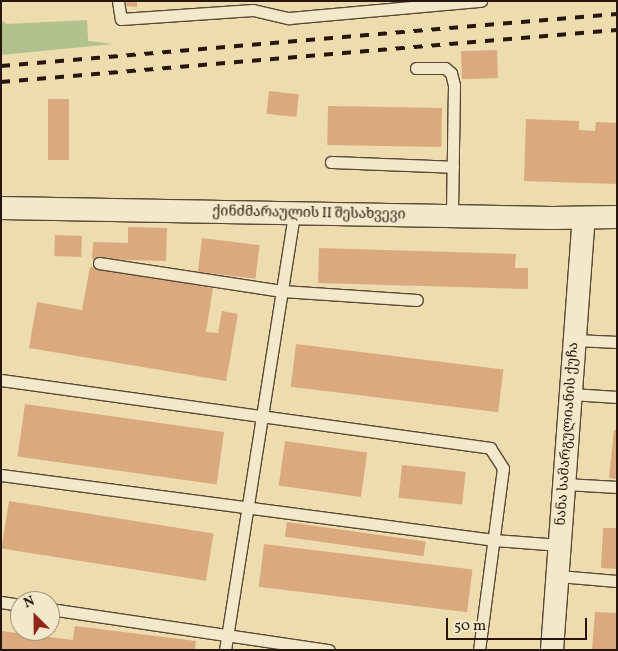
<!DOCTYPE html>
<html>
<head>
<meta charset="utf-8">
<style>
	body { margin:0 }
	#map { position:relative; width:618px; height:651px; overflow:hidden; background:#eddcad; font-family:Vollkorn,"Noto Serif Georgian",serif }
	div>[style] { position:absolute }
	[style*='--x'] { left:calc(var(--x)*1px); top:calc(var(--y)*1px); width:calc(var(--w)*1px); rotate:calc(var(--a)*1deg) }
	.green>* { inset:0; background:#b1c28f }
	.building>* { inset:0; background:#daaa7e; transform-origin:0 0 }
	.roads { filter:drop-shadow(1px 0 #584835) drop-shadow(-1px 0 #584835) drop-shadow(0 1px #584835) drop-shadow(0 -1px #584835) }
	.service>* { height:11px; margin:-5.5px; padding:0 5.5px; transform-origin:5.5px; border-radius:5.5px; background:#f3e8ca }
	.minor>* { height:22px; margin:-11px; padding:0 11px; transform-origin:11px; border-radius:11px; background:#f3e8ca }
	.rail>* { height:4px; margin-top:-2px; transform-origin:0; background:repeating-linear-gradient(90deg,#27160d 0 9px,transparent 0 18px) }
	span { translate:-50% -50%; white-space:nowrap; text-align:center; line-height:1.15; -webkit-text-stroke:4px #f3e8ca; paint-order:stroke }
	.street-label { font-size:14px; color:#27160d }
	.frame { position:absolute; inset:0; border:2px solid #27160d; pointer-events:none }
	.north { position:absolute; left:10px; top:591px; width:50px; height:50px; box-sizing:border-box; background:#f3e8ca; border:1px solid #a1947e; border-radius:50%; rotate:337deg; font-size:14px; font-weight:700; line-height:20px; text-align:center; color:#27160d }
	.north::after { content:''; display:block; margin:auto; width:18px; height:22px; background:#8f2418; clip-path:polygon(50% 0,100% 100%,50% 72%,0 100%) }
	.scale { position:absolute; left:446px; top:618px; width:141px; height:22px; box-sizing:border-box; border:2px solid #27160d; border-top:0; padding-left:6px; font-size:15px; line-height:18px; white-space:nowrap; color:#27160d; -webkit-text-stroke:4px #f3e8ca; paint-order:stroke }
</style>
</head>
<body>
<div id="map">
	<div class="green">
		<div style="clip-path:polygon(1px 20px,7px 24px,87px 20px,88px 41px,113px 44px,1px 55px)"></div>
	</div>
	<div class="building">
		<div style="clip-path:polygon(127px 1px,137px 1px,137px 7px,126px 6px)"></div>
		<div style="left:497px;top:50px;width:28px;height:36px;rotate:88deg"></div>
		<div style="left:269px;top:91px;width:30px;height:23px;rotate:6deg"></div>
		<div style="left:48px;top:99px;width:21px;height:61px"></div>
		<div style="left:328px;top:106px;width:114px;height:39px;rotate:1deg"></div>
		<div style="clip-path:polygon(526px 119px,579px 121px,579px 130px,595px 131px,596px 122px,617px 123px,617px 184px,524px 181px)"></div>
		<div style="clip-path:polygon(128px 227px,167px 228px,166px 261px,92px 259px,93px 242px,128px 243px)"></div>
		<div style="left:55px;top:235px;width:27px;height:21px;rotate:2deg"></div>
		<div style="left:202px;top:238px;width:58px;height:34px;rotate:7deg"></div>
		<div style="clip-path:polygon(319px 248px,516px 254px,515px 268px,528px 268px,528px 289px,318px 283px)"></div>
		<div style="clip-path:polygon(90px 267px,213px 288px,206px 332px,218px 333px,222px 311px,238px 314px,226px 381px,29px 348px,37px 302px,82px 310px)"></div>
		<div style="left:296px;top:344px;width:209px;height:43px;rotate:7deg"></div>
		<div style="left:25px;top:404px;width:201px;height:53px;rotate:8deg"></div>
		<div style="clip-path:polygon(614px 430px,617px 430px,617px 479px,609px 478px)"></div>
		<div style="left:285px;top:441px;width:83px;height:45px;rotate:8deg"></div>
		<div style="left:402px;top:465px;width:64px;height:33px;rotate:6deg"></div>
		<div style="left:9px;top:501px;width:207px;height:48px;rotate:9deg"></div>
		<div style="left:287px;top:522px;width:140px;height:15px;rotate:8deg"></div>
		<div style="clip-path:polygon(603px 528px,617px 528px,617px 569px,601px 568px)"></div>
		<div style="left:264px;top:544px;width:210px;height:43px;rotate:7deg"></div>
		<div style="clip-path:polygon(595px 612px,617px 613px,617px 650px,592px 650px)"></div>
		<div style="clip-path:polygon(75px 626px,196px 641px,195px 650px,1px 650px,1px 631px,73px 640px)"></div>
	</div>
	<div class="roads">
		<div class="service">
			<div style="--x:118;--y:1;--w:18;--a:81"></div>
			<div style="--x:121;--y:19;--w:132;--a:-3.9"></div>
			<div style="--x:253;--y:10;--w:37;--a:13"></div>
			<div style="--x:289;--y:18;--w:193;--a:-5.1"></div>
			<div style="--x:416;--y:68;--w:29;--a:0"></div>
			<div style="--x:445;--y:68;--w:8;--a:40"></div>
			<div style="--x:451;--y:73;--w:12;--a:76"></div>
			<div style="--x:454;--y:85;--w:132;--a:90.9"></div>
			<div style="--x:331;--y:162;--w:122;--a:2.3"></div>
			<div style="--x:99;--y:263;--w:185;--a:8.7"></div>
			<div style="--x:282;--y:291;--w:135;--a:3.8"></div>
			<div style="--x:575;--y:340;--w:42;--a:2.7"></div>
			<div style="--x:1;--y:380;--w:494;--a:7.9"></div>
			<div style="--x:490;--y:448;--w:24;--a:57"></div>
			<div style="--x:503;--y:468;--w:184;--a:97.5"></div>
			<div style="--x:571;--y:394;--w:46;--a:3.7"></div>
			<div style="--x:1;--y:475;--w:497;--a:7.5"></div>
			<div style="--x:494;--y:540;--w:66;--a:4.3"></div>
			<div style="--x:565;--y:484;--w:52;--a:3.3"></div>
			<div style="--x:558;--y:576;--w:59;--a:4.8"></div>
			<div style="--x:1;--y:602;--w:19;--a:9"></div>
			<div style="--x:50;--y:609;--w:282;--a:8.4"></div>
			<div style="--x:225;--y:650;--w:441;--a:-81"></div>
		</div>
		<div class="minor">
			<div style="--x:1;--y:208;--w:551;--a:1.04"></div>
			<div style="--x:552;--y:218;--w:65;--a:-0.9"></div>
			<div style="--x:552;--y:650;--w:432;--a:-85.8"></div>
		</div>
	</div>
	<div class="rail">
		<div style="--x:1;--y:66;--w:618;--a:-4.83"></div>
		<div style="--x:1;--y:82;--w:618;--a:-4.83"></div>
	</div>
	<div class="street-label">
		<span style="left:309px;top:214px;rotate:1deg">ქინძმარაულის II შესახვევი</span>
		<span style="left:568px;top:434px;rotate:-86deg">ნანა სამარგულიანის ქუჩა</span>
	</div>
	<div class="frame"></div>
	<div class="north">N</div>
	<div class="scale">50 m</div>
</div>
</body>
</html>
